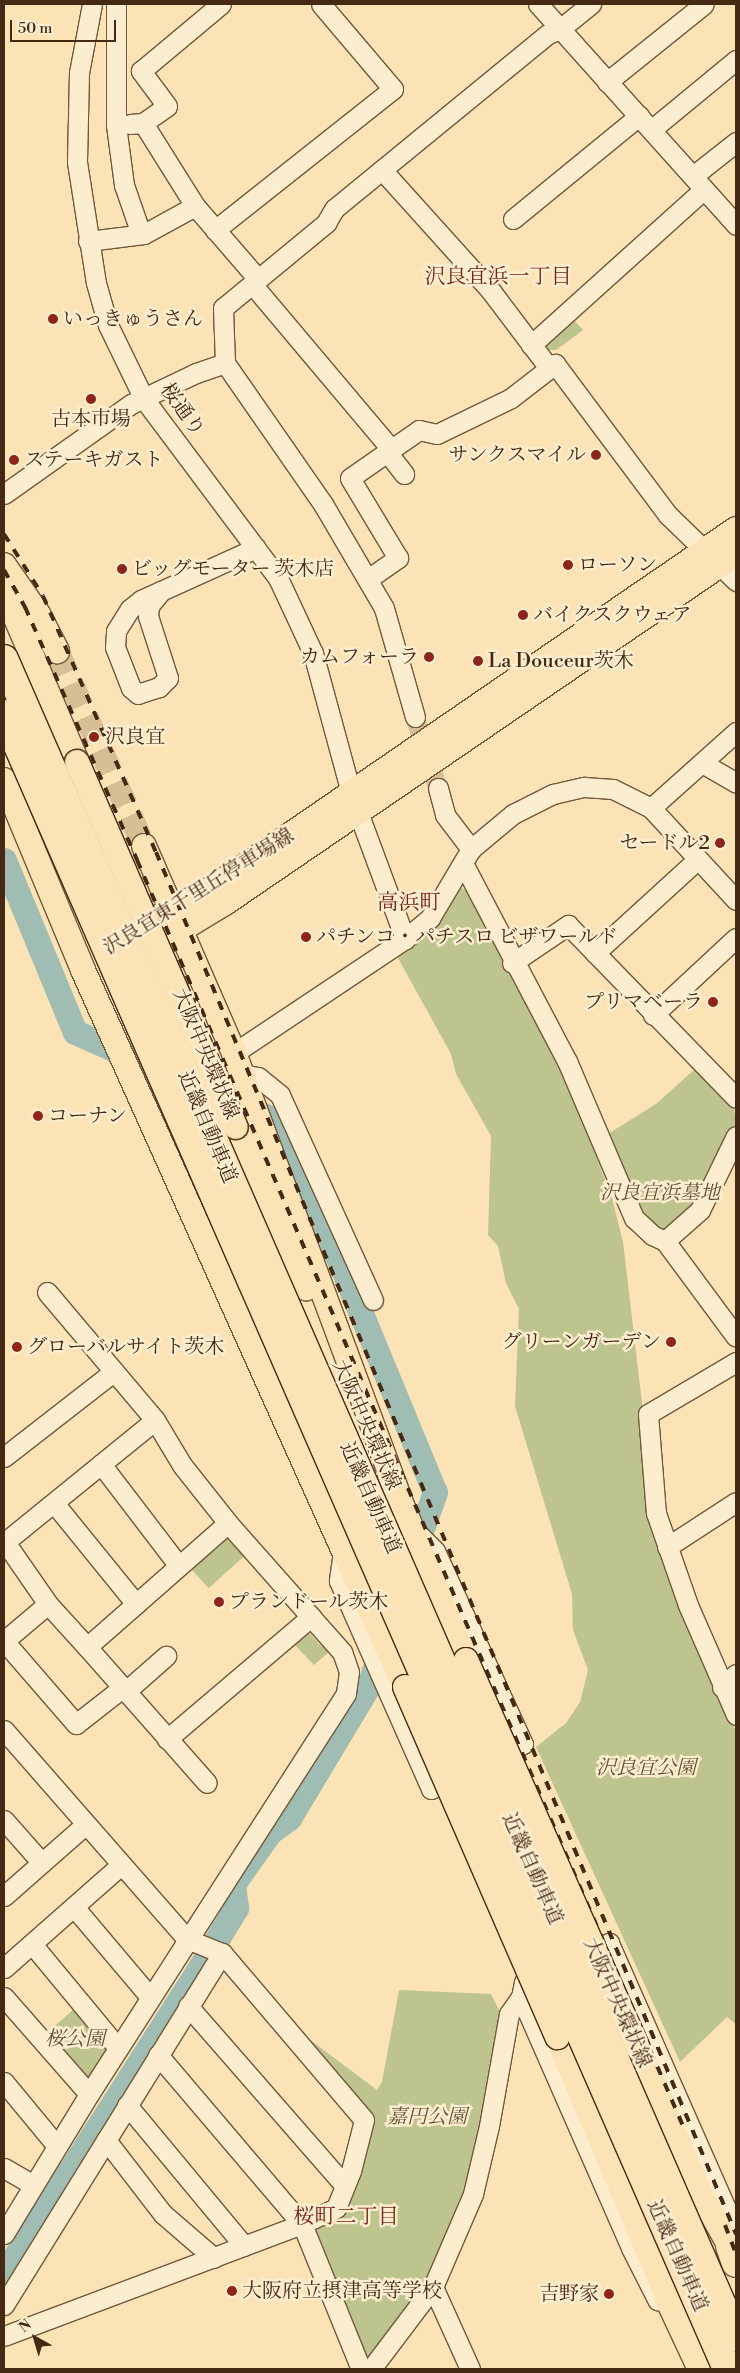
<!DOCTYPE html>
<html>
<head>
<meta charset="utf-8">
<style>
	body { margin:0 }
	#map { position:relative; width:740px; height:2373px; overflow:hidden; background:#fbe3b5; font-family:"Libre Bodoni","Noto Serif JP",serif }
	div>[style] { position:absolute }
	[style*='--x'] { left:calc(var(--x)*1px); top:calc(var(--y)*1px); width:calc(var(--w)*1px); rotate:calc(var(--a)*1deg) }
	.green>* { inset:0; background:#bdc48e; transform-origin:0 0 }
	.river>* { height:25px; margin:-12.5px; padding:0 12.5px; transform-origin:12.5px; border-radius:12.5px; background:#9fbdb2 }
	.minor-tunnel>* { height:19px; margin-top:-9.5px; transform-origin:0; background:repeating-linear-gradient(90deg,#d7be94 0 19px,transparent 0 28px) }
	.major-tunnel>* { height:24px; margin-top:-12px; transform-origin:0; background:repeating-linear-gradient(90deg,#d7be94 0 24px,transparent 0 36px) }
	.roads { filter:drop-shadow(1px 0 #72583b) drop-shadow(-1px 0 #72583b) drop-shadow(0 1px #72583b) drop-shadow(0 -1px #72583b) }
	.minor>* { height:19px; margin:-9.5px; padding:0 9.5px; transform-origin:9.5px; border-radius:9.5px; background:#fcedcf }
	.major>* { height:24px; margin:-12px; padding:0 12px; transform-origin:12px; border-radius:12px; background:#fbe3b5 }
	.highway>* { height:28px; margin:-14px; padding:0 14px; transform-origin:14px; border-radius:14px; background:#fbe3b5 }
	.rail>* { height:4px; margin-top:-2px; transform-origin:0; background:repeating-linear-gradient(90deg,#452912 0 9px,transparent 0 18px) }
	.bridges { filter:drop-shadow(1px 0 #452912) drop-shadow(-1px 0 #452912) drop-shadow(0 1px #452912) drop-shadow(0 -1px #452912) }
	.major-bridge>* { height:24px; margin:-12px; padding:0 12px; transform-origin:12px; border-radius:12px; background:#fbe3b5 }
	.highway-bridge>* { height:28px; margin:-14px; padding:0 14px; transform-origin:14px; border-radius:14px; background:#fbe3b5 }
	.dots>* { width:14px; height:14px; translate:-50% -50%; box-sizing:border-box; border:2px solid #fcedcf; border-radius:50% }
	span { translate:-50% -50%; white-space:nowrap; text-align:center; line-height:1.15; -webkit-text-stroke:5px #fcedcf; paint-order:stroke }
	.poi-label { font-size:20px; color:#452912 }
	.left { translate:0 -50%; text-align:left }
	.right { translate:-100% -50%; text-align:right }
	.street-label { font-size:20px; color:#452912 }
	.park-label { font-size:20px; color:#635031; font-style:italic }
	.neighbourhood-label { font-size:21px; color:#7a1f14 }
	.frame { position:absolute; inset:0; border:5px solid #452912; pointer-events:none }
	.north { position:absolute; left:10px; top:2313px; width:50px; height:50px; -webkit-text-stroke:4px #fcedcf; paint-order:stroke; rotate:321deg; font-size:14px; font-weight:700; line-height:20px; text-align:center; color:#452912 }
	.north::after { content:''; display:block; margin:auto; width:18px; height:22px; background:#452912; clip-path:polygon(50% 0,100% 100%,50% 72%,0 100%) }
	.scale { position:absolute; left:10px; top:20px; width:106px; height:22px; box-sizing:border-box; border:2px solid #452912; border-top:0; padding-left:6px; font-size:15px; line-height:18px; white-space:nowrap; color:#452912; -webkit-text-stroke:4px #fcedcf; paint-order:stroke }
</style>
</head>
<body>
<div id="map">
	<div class="green">
		<div style="clip-path:polygon(571px 317px,583px 330px,556px 350px,546px 350px,545px 339px)"></div>
		<div style="clip-path:polygon(459px 886px,465px 890px,561px 1063px,612px 1198px,623px 1242px,643px 1411px,680px 1606px,736px 1732px,736px 2024px,727px 2017px,680px 2062px,536px 1747px,566px 1723px,580px 1702px,588px 1670px,573px 1630px,572px 1594px,515px 1406px,519px 1309px,506px 1283px,498px 1246px,488px 1235px,491px 1136px,456px 1074px,451px 1054px,398px 958px,432px 927px)"></div>
		<div style="clip-path:polygon(695px 1069px,734px 1109px,736px 1123px,699px 1199px,664px 1232px,649px 1228px,603px 1137px,656px 1104px)"></div>
		<div style="left:227px;top:1534px;width:28px;height:50px;rotate:48deg"></div>
		<div style="clip-path:polygon(308px 1631px,320px 1645px,324px 1642px,329px 1652px,314px 1665px,293px 1643px)"></div>
		<div style="clip-path:polygon(399px 1990px,491px 1994px,503px 2018px,467px 2192px,425px 2286px,366px 2366px,309px 2237px,324px 2221px,371px 2114px,309px 2039px,377px 2090px,382px 2082px)"></div>
		<div style="clip-path:polygon(76px 2007px,110px 2048px,87px 2084px,44px 2036px)"></div>
	</div>
	<div class="river">
		<div style="--x:4;--y:860;--w:186;--a:67.6"></div>
		<div style="--x:75;--y:1032;--w:104;--a:23.9"></div>
		<div style="--x:241;--y:1105;--w:46;--a:24.3"></div>
		<div style="--x:283;--y:1124;--w:398;--a:67.6"></div>
		<div style="--x:435;--y:1492;--w:69;--a:109.5"></div>
		<div style="--x:4;--y:2274;--w:368;--a:-57.4"></div>
		<div style="--x:202;--y:1964;--w:66;--a:-58.7"></div>
		<div style="--x:236;--y:1908;--w:24;--a:-97"></div>
		<div style="--x:233;--y:1884;--w:64;--a:-54.6"></div>
		<div style="--x:270;--y:1832;--w:24;--a:-36"></div>
		<div style="--x:289;--y:1818;--w:155;--a:-59"></div>
		<div style="--x:369;--y:1685;--w:42;--a:-70.7"></div>
	</div>
	<div class="minor-tunnel">
		<div style="--x:415;--y:717;--w:75;--a:72.1"></div>
	</div>
	<div class="major-tunnel">
		<div style="--x:57;--y:651;--w:214;--a:66"></div>
	</div>
	<div class="roads">
		<div class="minor">
			<div style="--x:92;--y:4;--w:70;--a:100.7"></div>
			<div style="--x:79;--y:73;--w:89;--a:91.3"></div>
			<div style="--x:77;--y:162;--w:122;--a:81.1"></div>
			<div style="--x:96;--y:283;--w:44;--a:74.1"></div>
			<div style="--x:108;--y:325;--w:82;--a:64.1"></div>
			<div style="--x:144;--y:399;--w:224;--a:53.2"></div>
			<div style="--x:278;--y:578;--w:83;--a:65"></div>
			<div style="--x:313;--y:653;--w:145;--a:74.8"></div>
			<div style="--x:351;--y:793;--w:156;--a:69.7"></div>
			<div style="--x:116;--y:4;--w:121;--a:90"></div>
			<div style="--x:116;--y:125;--w:61;--a:82.4"></div>
			<div style="--x:124;--y:185;--w:52;--a:70.9"></div>
			<div style="--x:538;--y:4;--w:297;--a:48.1"></div>
			<div style="--x:607;--y:82;--w:124;--a:-38.8"></div>
			<div style="--x:143;--y:123;--w:29;--a:-35"></div>
			<div style="--x:167;--y:106;--w:44;--a:-126.6"></div>
			<div style="--x:141;--y:71;--w:104;--a:-39.9"></div>
			<div style="--x:130;--y:124;--w:13;--a:-4"></div>
			<div style="--x:143;--y:123;--w:98;--a:57.9"></div>
			<div style="--x:651;--y:130;--w:110;--a:-39.5"></div>
			<div style="--x:382;--y:170;--w:163;--a:48"></div>
			<div style="--x:491;--y:291;--w:96;--a:53"></div>
			<div style="--x:693;--y:176;--w:55;--a:-38.3"></div>
			<div style="--x:513;--y:219;--w:163;--a:-39.3"></div>
			<div style="--x:215;--y:230;--w:227;--a:-38.4"></div>
			<div style="--x:393;--y:89;--w:111;--a:-130.3"></div>
			<div style="--x:88;--y:241;--w:56;--a:-7.1"></div>
			<div style="--x:144;--y:234;--w:58;--a:-28.8"></div>
			<div style="--x:195;--y:206;--w:96;--a:49.2"></div>
			<div style="--x:252;--y:284;--w:216;--a:49.9"></div>
			<div style="--x:531;--y:345;--w:232;--a:-42"></div>
			<div style="--x:387;--y:452;--w:28;--a:52"></div>
			<div style="--x:4;--y:494;--w:156;--a:-35.3"></div>
			<div style="--x:131;--y:404;--w:72;--a:-25.5"></div>
			<div style="--x:196;--y:373;--w:31;--a:-19"></div>
			<div style="--x:368;--y:579;--w:37;--a:-35"></div>
			<div style="--x:398;--y:558;--w:93;--a:-121"></div>
			<div style="--x:350;--y:478;--w:84;--a:-34.8"></div>
			<div style="--x:419;--y:430;--w:18;--a:13"></div>
			<div style="--x:437;--y:434;--w:82;--a:-25.9"></div>
			<div style="--x:511;--y:398;--w:56;--a:-37.7"></div>
			<div style="--x:555;--y:364;--w:189;--a:53.2"></div>
			<div style="--x:668;--y:515;--w:95;--a:44.1"></div>
			<div style="--x:161;--y:591;--w:19;--a:129"></div>
			<div style="--x:149;--y:606;--w:10;--a:96"></div>
			<div style="--x:148;--y:616;--w:65;--a:72.1"></div>
			<div style="--x:168;--y:678;--w:13;--a:135"></div>
			<div style="--x:159;--y:687;--w:22;--a:162"></div>
			<div style="--x:138;--y:694;--w:9;--a:-139"></div>
			<div style="--x:131;--y:688;--w:44;--a:-111.3"></div>
			<div style="--x:115;--y:647;--w:16;--a:-86"></div>
			<div style="--x:116;--y:631;--w:26;--a:-58"></div>
			<div style="--x:130;--y:609;--w:14;--a:-39"></div>
			<div style="--x:141;--y:600;--w:22;--a:-24"></div>
			<div style="--x:161;--y:591;--w:104;--a:-24.4"></div>
			<div style="--x:415;--y:717;--w:113;--a:-105.9"></div>
			<div style="--x:384;--y:608;--w:121;--a:-120.4"></div>
			<div style="--x:323;--y:504;--w:172;--a:-124.8"></div>
			<div style="--x:225;--y:363;--w:55;--a:-92.1"></div>
			<div style="--x:223;--y:308;--w:134;--a:-39.5"></div>
			<div style="--x:326;--y:223;--w:16;--a:-60"></div>
			<div style="--x:334;--y:209;--w:276;--a:-39.3"></div>
			<div style="--x:548;--y:34;--w:13;--a:-23"></div>
			<div style="--x:560;--y:29;--w:40;--a:-39"></div>
			<div style="--x:702;--y:763;--w:39;--a:30"></div>
			<div style="--x:438;--y:788;--w:28;--a:75"></div>
			<div style="--x:445;--y:815;--w:43;--a:52.6"></div>
			<div style="--x:651;--y:808;--w:114;--a:-41.8"></div>
			<div style="--x:464;--y:865;--w:221;--a:62.3"></div>
			<div style="--x:567;--y:1061;--w:171;--a:66.9"></div>
			<div style="--x:634;--y:1218;--w:25;--a:43"></div>
			<div style="--x:652;--y:1235;--w:14;--a:25"></div>
			<div style="--x:665;--y:1241;--w:119;--a:53.5"></div>
			<div style="--x:595;--y:953;--w:139;--a:-42.4"></div>
			<div style="--x:512;--y:963;--w:68;--a:-34.2"></div>
			<div style="--x:568;--y:925;--w:241;--a:45.8"></div>
			<div style="--x:653;--y:1015;--w:113;--a:-42.9"></div>
			<div style="--x:234;--y:1053;--w:206;--a:-33.7"></div>
			<div style="--x:405;--y:939;--w:33;--a:-40"></div>
			<div style="--x:430;--y:918;--w:80;--a:-59.3"></div>
			<div style="--x:471;--y:849;--w:55;--a:-39.8"></div>
			<div style="--x:513;--y:814;--w:45;--a:-26.6"></div>
			<div style="--x:553;--y:794;--w:32;--a:-13"></div>
			<div style="--x:584;--y:787;--w:29;--a:4"></div>
			<div style="--x:613;--y:789;--w:42;--a:26.6"></div>
			<div style="--x:651;--y:808;--w:125;--a:47.3"></div>
			<div style="--x:242;--y:1074;--w:16;--a:11"></div>
			<div style="--x:258;--y:1077;--w:28;--a:39"></div>
			<div style="--x:280;--y:1095;--w:225;--a:65.6"></div>
			<div style="--x:665;--y:1241;--w:47;--a:-41.5"></div>
			<div style="--x:700;--y:1210;--w:82;--a:-64.1"></div>
			<div style="--x:47;--y:1292;--w:167;--a:49.8"></div>
			<div style="--x:155;--y:1420;--w:52;--a:59"></div>
			<div style="--x:182;--y:1465;--w:74;--a:51.6"></div>
			<div style="--x:228;--y:1523;--w:188;--a:138.7"></div>
			<div style="--x:87;--y:1647;--w:58;--a:-132.2"></div>
			<div style="--x:48;--y:1604;--w:75;--a:-124.7"></div>
			<div style="--x:5;--y:1542;--w:193;--a:-39.1"></div>
			<div style="--x:736;--y:1362;--w:102;--a:149.4"></div>
			<div style="--x:648;--y:1414;--w:99;--a:85.4"></div>
			<div style="--x:656;--y:1513;--w:97;--a:70.8"></div>
			<div style="--x:688;--y:1605;--w:120;--a:66.4"></div>
			<div style="--x:4;--y:1457;--w:138;--a:-37.9"></div>
			<div style="--x:101;--y:1464;--w:128;--a:52.6"></div>
			<div style="--x:54;--y:1503;--w:130;--a:50.9"></div>
			<div style="--x:415;--y:1531;--w:28;--a:45"></div>
			<div style="--x:435;--y:1551;--w:212;--a:65.5"></div>
			<div style="--x:523;--y:1744;--w:32;--a:154"></div>
			<div style="--x:667;--y:1547;--w:82;--a:-33.1"></div>
			<div style="--x:343;--y:1551;--w:30;--a:98"></div>
			<div style="--x:339;--y:1581;--w:227;--a:66.1"></div>
			<div style="--x:431;--y:1789;--w:30;--a:-26"></div>
			<div style="--x:4;--y:1641;--w:110;--a:49.1"></div>
			<div style="--x:76;--y:1724;--w:58;--a:-38"></div>
			<div style="--x:4;--y:1641;--w:57;--a:-40.1"></div>
			<div style="--x:87;--y:1647;--w:181;--a:48.6"></div>
			<div style="--x:722;--y:1687;--w:19;--a:-43"></div>
			<div style="--x:125;--y:1692;--w:55;--a:-41.3"></div>
			<div style="--x:4;--y:1730;--w:278;--a:48.8"></div>
			<div style="--x:187;--y:1939;--w:38;--a:22"></div>
			<div style="--x:222;--y:1953;--w:219;--a:49.6"></div>
			<div style="--x:364;--y:2120;--w:53;--a:104.3"></div>
			<div style="--x:351;--y:2171;--w:40;--a:112"></div>
			<div style="--x:336;--y:2208;--w:38;--a:155"></div>
			<div style="--x:302;--y:2224;--w:318;--a:159.4"></div>
			<div style="--x:167;--y:1739;--w:189;--a:-40.3"></div>
			<div style="--x:4;--y:1820;--w:57;--a:48.5"></div>
			<div style="--x:4;--y:1896;--w:109;--a:-41.3"></div>
			<div style="--x:74;--y:1907;--w:118;--a:49.8"></div>
			<div style="--x:32;--y:1944;--w:135;--a:50.4"></div>
			<div style="--x:583;--y:1955;--w:29;--a:-25"></div>
			<div style="--x:609;--y:1943;--w:315;--a:66.2"></div>
			<div style="--x:4;--y:1968;--w:156;--a:-41.4"></div>
			<div style="--x:542;--y:1973;--w:20;--a:153"></div>
			<div style="--x:524;--y:1982;--w:15;--a:101"></div>
			<div style="--x:521;--y:1997;--w:274;--a:66.3"></div>
			<div style="--x:631;--y:2248;--w:59;--a:63"></div>
			<div style="--x:4;--y:1997;--w:129;--a:48.8"></div>
			<div style="--x:188;--y:2006;--w:237;--a:48.9"></div>
			<div style="--x:158;--y:2055;--w:222;--a:49.6"></div>
			<div style="--x:302;--y:2224;--w:157;--a:67.9"></div>
			<div style="--x:4;--y:2082;--w:83;--a:50.4"></div>
			<div style="--x:127;--y:2105;--w:183;--a:50.3"></div>
			<div style="--x:106;--y:2140;--w:93;--a:52.4"></div>
			<div style="--x:163;--y:2214;--w:67;--a:40.8"></div>
			<div style="--x:4;--y:2168;--w:34;--a:30"></div>
			<div style="--x:4;--y:2234;--w:164;--a:-58.7"></div>
			<div style="--x:89;--y:2094;--w:476;--a:-57.3"></div>
			<div style="--x:346;--y:1693;--w:21;--a:-82"></div>
			<div style="--x:349;--y:1672;--w:21;--a:-109"></div>
			<div style="--x:342;--y:1652;--w:172;--a:-131.5"></div>
			<div style="--x:433;--y:2287;--w:90;--a:65.7"></div>
			<div style="--x:4;--y:2305;--w:414;--a:-58.2"></div>
			<div style="--x:371;--y:2369;--w:103;--a:-52.9"></div>
			<div style="--x:433;--y:2287;--w:101;--a:-66.7"></div>
			<div style="--x:473;--y:2194;--w:70;--a:-76.8"></div>
			<div style="--x:489;--y:2126;--w:114;--a:-79.9"></div>
			<div style="--x:509;--y:2014;--w:21;--a:-55"></div>
		</div>
		<div class="major">
			<div style="--x:4;--y:565;--w:60;--a:55.2"></div>
			<div style="--x:38;--y:614;--w:42;--a:62.8"></div>
			<div style="--x:4;--y:590;--w:187;--a:67"></div>
			<div style="--x:4;--y:780;--w:206;--a:67.4"></div>
			<div style="--x:83;--y:970;--w:786;--a:65.82"></div>
			<div style="--x:144;--y:846;--w:226;--a:66.5"></div>
			<div style="--x:234;--y:1053;--w:465;--a:69.6"></div>
			<div style="--x:129;--y:933;--w:97;--a:-28.4"></div>
			<div style="--x:214;--y:887;--w:633;--a:-34.44"></div>
			<div style="--x:139;--y:955;--w:100;--a:-31.2"></div>
			<div style="--x:225;--y:903;--w:619;--a:-34.33"></div>
			<div style="--x:236;--y:1127;--w:176;--a:66.5"></div>
			<div style="--x:390;--y:1476;--w:199;--a:67.6"></div>
			<div style="--x:557;--y:2037;--w:300;--a:67"></div>
			<div style="--x:638;--y:2048;--w:155;--a:66.9"></div>
			<div style="--x:699;--y:2191;--w:76;--a:60.7"></div>
		</div>
		<div class="highway">
			<div style="--x:730;--y:2246;--w:18;--a:71"></div>
			<div style="--x:668;--y:2296;--w:81;--a:65"></div>
		</div>
	</div>
	<div class="rail">
		<div style="--x:4;--y:534;--w:73;--a:57.8"></div>
		<div style="--x:43;--y:596;--w:280;--a:66.2"></div>
		<div style="--x:156;--y:852;--w:1499;--a:67.23"></div>
		<div style="--x:4;--y:570;--w:43;--a:60.4"></div>
		<div style="--x:25;--y:607;--w:277;--a:66.1"></div>
		<div style="--x:137;--y:860;--w:1379;--a:66.67"></div>
		<div style="--x:725;--y:2225;--w:30;--a:69"></div>
	</div>
	<div class="bridges">
		<div class="major-bridge">
			<div style="--x:77;--y:762;--w:398;--a:66.5"></div>
			<div style="--x:466;--y:1660;--w:424;--a:66.1"></div>
			<div style="--x:405;--y:1687;--w:382;--a:66.5"></div>
		</div>
		<div class="highway-bridge">
			<div style="--x:4;--y:659;--w:1831;--a:66.43"></div>
			<div style="--x:4;--y:714;--w:1806;--a:66.4"></div>
		</div>
	</div>
	<div class="dots">
		<div style="left:53px;top:319px;background:#8f2418"></div>
		<div style="left:91px;top:399px;background:#8f2418"></div>
		<div style="left:596px;top:455px;background:#8f2418"></div>
		<div style="left:14px;top:460px;background:#8f2418"></div>
		<div style="left:568px;top:565px;background:#8f2418"></div>
		<div style="left:122px;top:569px;background:#8f2418"></div>
		<div style="left:523px;top:615px;background:#8f2418"></div>
		<div style="left:429px;top:657px;background:#8f2418"></div>
		<div style="left:478px;top:661px;background:#8f2418"></div>
		<div style="left:94px;top:737px;background:#8f2418"></div>
		<div style="left:720px;top:843px;background:#8f2418"></div>
		<div style="left:306px;top:937px;background:#8f2418"></div>
		<div style="left:713px;top:1002px;background:#8f2418"></div>
		<div style="left:38px;top:1116px;background:#8f2418"></div>
		<div style="left:671px;top:1342px;background:#8f2418"></div>
		<div style="left:17px;top:1347px;background:#8f2418"></div>
		<div style="left:219px;top:1602px;background:#8f2418"></div>
		<div style="left:232px;top:2291px;background:#8f2418"></div>
		<div style="left:609px;top:2294px;background:#8f2418"></div>
	</div>
	<div class="poi-label">
		<span class="left" style="left:63px;top:319px">いっきゅうさん</span>
		<span style="left:91px;top:419px">古本市場</span>
		<span class="right" style="left:586px;top:455px">サンクスマイル</span>
		<span class="left" style="left:24px;top:460px">ステーキガスト</span>
		<span class="left" style="left:578px;top:565px">ローソン</span>
		<span class="left" style="left:132px;top:569px">ビッグモーター 茨木店</span>
		<span class="left" style="left:533px;top:615px">バイクスクウェア</span>
		<span class="right" style="left:419px;top:657px">カムフォーラ</span>
		<span class="left" style="left:488px;top:661px">La Douceur茨木</span>
		<span class="left" style="left:105px;top:737px">沢良宜</span>
		<span class="right" style="left:710px;top:843px">セードル2</span>
		<span class="left" style="left:316px;top:937px">パチンコ・パチスロ ビザワールド</span>
		<span class="right" style="left:703px;top:1002px">プリマベーラ</span>
		<span class="left" style="left:48px;top:1116px">コーナン</span>
		<span class="right" style="left:661px;top:1342px">グリーンガーデン</span>
		<span class="left" style="left:27px;top:1347px">グローバルサイト茨木</span>
		<span class="left" style="left:229px;top:1602px">プランドール茨木</span>
		<span class="left" style="left:242px;top:2291px">大阪府立摂津高等学校</span>
		<span class="right" style="left:599px;top:2294px">吉野家</span>
	</div>
	<div class="street-label">
		<span style="left:182px;top:410px;rotate:54deg">桜通り</span>
		<span style="left:199px;top:892px;rotate:-32deg">沢良宜東千里丘停車場線</span>
		<span style="left:205px;top:1054px;rotate:67deg">大阪中央環状線</span>
		<span style="left:207px;top:1127px;rotate:67deg">近畿自動車道</span>
		<span style="left:366px;top:1425px;rotate:66deg">大阪中央環状線</span>
		<span style="left:370px;top:1498px;rotate:66deg">近畿自動車道</span>
		<span style="left:532px;top:1869px;rotate:66deg">近畿自動車道</span>
		<span style="left:617px;top:2003px;rotate:66deg">大阪中央環状線</span>
		<span style="left:677px;top:2256px;rotate:66deg">近畿自動車道</span>
	</div>
	<div class="park-label">
		<span style="left:660px;top:1193px">沢良宜浜墓地</span>
		<span style="left:646px;top:1768px">沢良宜公園</span>
		<span style="left:75px;top:2039px">桜公園</span>
		<span style="left:427px;top:2117px">嘉円公園</span>
	</div>
	<div class="neighbourhood-label">
		<span style="left:498px;top:277px">沢良宜浜一丁目</span>
		<span style="left:409px;top:903px">高浜町</span>
		<span style="left:346px;top:2217px">桜町二丁目</span>
	</div>
	<div class="frame"></div>
	<div class="north">N</div>
	<div class="scale">50 m</div>
</div>
</body>
</html>
